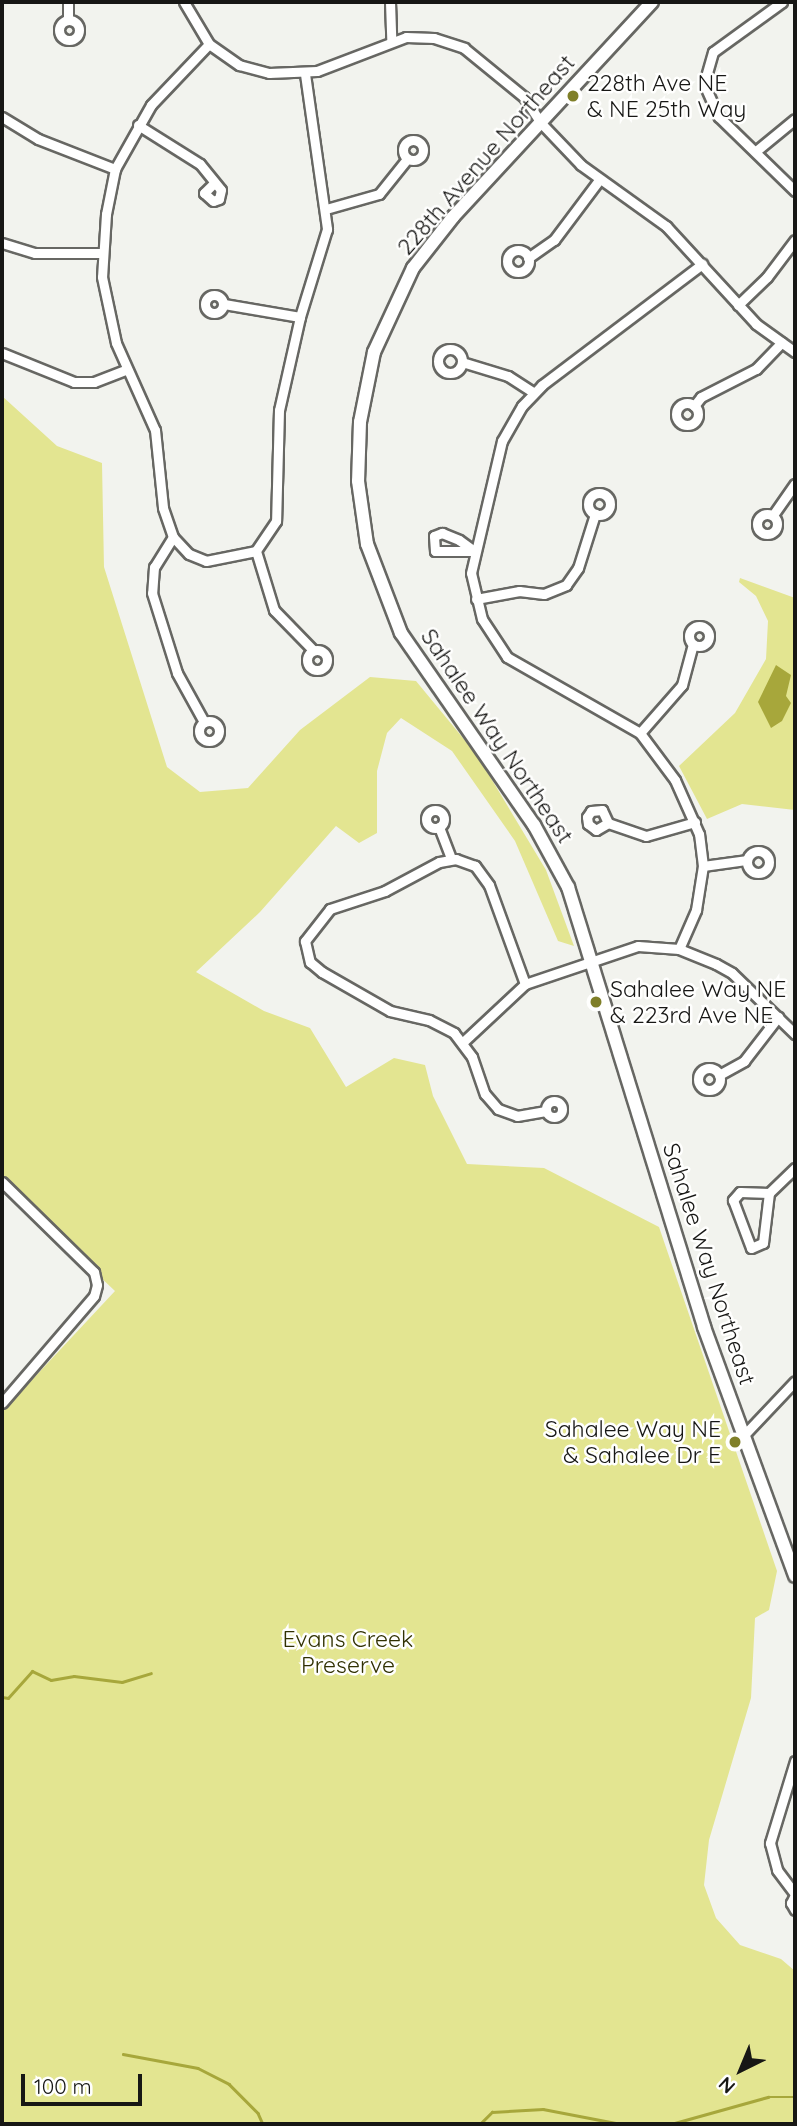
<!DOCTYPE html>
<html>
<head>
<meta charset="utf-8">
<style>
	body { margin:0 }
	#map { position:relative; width:797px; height:2126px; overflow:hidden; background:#f2f3ee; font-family:Quicksand,sans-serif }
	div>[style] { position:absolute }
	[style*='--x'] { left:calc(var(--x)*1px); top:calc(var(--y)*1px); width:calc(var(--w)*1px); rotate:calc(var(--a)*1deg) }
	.green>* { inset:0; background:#e3e591 }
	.water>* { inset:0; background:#a7a73b }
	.stream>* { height:2.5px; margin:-1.25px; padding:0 1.25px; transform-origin:1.25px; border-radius:1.25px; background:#a7a73b }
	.roads { filter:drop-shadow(2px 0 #676763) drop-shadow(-2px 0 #676763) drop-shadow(0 2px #676763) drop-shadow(0 -2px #676763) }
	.street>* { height:9px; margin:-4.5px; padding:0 4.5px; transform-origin:4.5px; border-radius:4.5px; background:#fff }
	.street>.ring { margin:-4.5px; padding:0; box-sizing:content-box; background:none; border:9px solid #fff; border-radius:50% }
	.secondary>* { height:12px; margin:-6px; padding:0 6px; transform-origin:6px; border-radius:6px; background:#fff }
	.dots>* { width:19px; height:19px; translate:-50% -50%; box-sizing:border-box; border:4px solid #fffffe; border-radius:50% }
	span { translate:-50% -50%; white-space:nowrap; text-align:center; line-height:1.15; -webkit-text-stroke:5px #fffffe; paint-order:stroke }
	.poi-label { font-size:23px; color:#171715 }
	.left { translate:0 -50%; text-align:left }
	.right { translate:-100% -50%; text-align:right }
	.street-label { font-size:23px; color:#171715 }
	.park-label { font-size:23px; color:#313102 }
	.frame { position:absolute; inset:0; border:4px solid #171715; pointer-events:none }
	.north { position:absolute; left:706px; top:2035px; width:70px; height:70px; -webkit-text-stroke:5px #fffffe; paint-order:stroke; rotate:223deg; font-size:19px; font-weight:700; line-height:28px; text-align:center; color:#171715 }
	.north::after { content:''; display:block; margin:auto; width:24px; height:32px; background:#171715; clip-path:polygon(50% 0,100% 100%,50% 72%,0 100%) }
	.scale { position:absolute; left:21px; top:2074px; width:121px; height:32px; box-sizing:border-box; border:4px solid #171715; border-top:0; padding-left:9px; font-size:21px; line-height:24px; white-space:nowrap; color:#171715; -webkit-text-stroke:5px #fffffe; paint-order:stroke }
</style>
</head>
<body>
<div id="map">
	<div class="green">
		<div style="clip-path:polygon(2px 396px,57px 446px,102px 463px,104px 567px,167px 767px,200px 792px,248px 788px,300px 730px,370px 677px,416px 681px,477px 755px,546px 870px,574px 946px,558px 941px,515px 841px,452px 751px,401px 718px,387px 733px,377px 771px,377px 833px,359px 843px,336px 826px,260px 912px,196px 972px,264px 1011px,310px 1028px,346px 1087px,394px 1058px,425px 1065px,433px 1096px,467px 1164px,544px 1168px,659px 1227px,777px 1571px,769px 1610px,755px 1618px,751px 1698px,709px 1840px,704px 1885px,716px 1918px,740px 1945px,781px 1959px,795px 1971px,795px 2124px,2px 2124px,2px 1412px,115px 1291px,2px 1184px)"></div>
		<div style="clip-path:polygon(740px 578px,795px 598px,795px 810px,742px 804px,707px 819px,679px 766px,735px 713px,766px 659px,768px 621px,756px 596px,739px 582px)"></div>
	</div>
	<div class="water">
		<div style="clip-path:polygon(776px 665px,791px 675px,786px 696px,791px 703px,782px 721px,771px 728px,758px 702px)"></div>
	</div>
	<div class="stream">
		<div style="--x:2;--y:1697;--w:6;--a:9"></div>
		<div style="--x:8;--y:1698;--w:36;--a:-48"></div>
		<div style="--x:32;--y:1671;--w:21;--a:25"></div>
		<div style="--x:51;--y:1680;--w:23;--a:-10"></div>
		<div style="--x:74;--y:1676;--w:48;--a:7.1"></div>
		<div style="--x:122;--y:1682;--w:30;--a:-17"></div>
		<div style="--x:123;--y:2054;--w:76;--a:10.6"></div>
		<div style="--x:198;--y:2068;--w:35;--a:27"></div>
		<div style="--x:229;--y:2084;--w:41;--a:45"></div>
		<div style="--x:258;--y:2113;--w:12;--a:66"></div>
		<div style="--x:480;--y:2124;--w:17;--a:-45"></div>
		<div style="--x:492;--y:2112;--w:51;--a:-3.4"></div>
		<div style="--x:543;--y:2109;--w:79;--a:10.9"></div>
		<div style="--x:671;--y:2124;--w:101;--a:-15.6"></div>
		<div style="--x:768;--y:2097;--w:27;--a:0"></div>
	</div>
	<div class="roads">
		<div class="street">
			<div style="--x:68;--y:2;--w:18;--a:90"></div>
			<div style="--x:184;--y:2;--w:49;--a:59.2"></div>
			<div style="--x:209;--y:44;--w:37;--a:35"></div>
			<div style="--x:239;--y:65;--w:31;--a:15"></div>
			<div style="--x:269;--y:73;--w:48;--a:-2.4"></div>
			<div style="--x:317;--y:71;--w:95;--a:-20.9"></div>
			<div style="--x:406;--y:37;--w:28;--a:2"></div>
			<div style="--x:434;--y:38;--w:32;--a:18"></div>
			<div style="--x:464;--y:48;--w:77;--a:39.2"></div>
			<div style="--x:524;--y:97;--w:30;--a:57"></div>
			<div style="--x:540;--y:122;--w:59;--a:46.4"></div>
			<div style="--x:581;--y:165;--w:105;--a:35.7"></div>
			<div style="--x:666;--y:226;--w:133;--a:47.4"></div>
			<div style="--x:756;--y:324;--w:48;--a:35.7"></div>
			<div style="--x:390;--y:2;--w:38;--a:88"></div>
			<div style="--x:782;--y:2;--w:85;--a:144.1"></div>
			<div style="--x:713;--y:52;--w:33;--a:106"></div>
			<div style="--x:704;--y:84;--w:36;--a:66"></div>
			<div style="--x:719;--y:117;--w:106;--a:44.2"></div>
			<div class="ring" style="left:59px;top:20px;width:11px;height:11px"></div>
			<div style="--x:209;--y:44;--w:84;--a:133.6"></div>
			<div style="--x:151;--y:105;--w:73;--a:119.4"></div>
			<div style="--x:115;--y:169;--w:46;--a:101.3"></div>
			<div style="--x:106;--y:214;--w:63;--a:93.6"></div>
			<div style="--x:102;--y:277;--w:67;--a:78"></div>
			<div style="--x:116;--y:343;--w:95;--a:65.9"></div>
			<div style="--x:155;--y:430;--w:78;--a:84.1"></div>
			<div style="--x:163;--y:508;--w:31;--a:71"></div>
			<div style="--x:173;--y:537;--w:23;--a:47"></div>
			<div style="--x:189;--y:554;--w:18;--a:22"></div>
			<div style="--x:206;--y:561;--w:51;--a:-11.3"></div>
			<div style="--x:305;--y:74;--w:157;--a:81.9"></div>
			<div style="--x:327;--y:229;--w:92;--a:107.1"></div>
			<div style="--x:300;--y:317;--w:95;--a:102.7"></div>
			<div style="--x:279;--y:410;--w:111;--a:91.5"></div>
			<div style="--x:276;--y:521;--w:36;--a:124"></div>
			<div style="--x:256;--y:551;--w:62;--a:73"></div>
			<div style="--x:274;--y:610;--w:56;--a:45.7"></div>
			<div style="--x:2;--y:117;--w:42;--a:31.4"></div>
			<div style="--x:38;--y:139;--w:83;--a:21.3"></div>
			<div style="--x:138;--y:125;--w:73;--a:32.2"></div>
			<div style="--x:200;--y:164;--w:33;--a:51"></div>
			<div style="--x:221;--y:190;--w:9;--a:103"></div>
			<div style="--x:219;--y:199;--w:6;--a:162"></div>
			<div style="--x:213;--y:201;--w:12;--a:-138"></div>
			<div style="--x:204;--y:193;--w:13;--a:-45"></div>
			<div class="ring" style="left:403px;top:140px;width:11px;height:11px"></div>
			<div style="--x:756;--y:151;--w:50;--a:-39.4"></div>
			<div style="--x:326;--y:209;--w:55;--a:-15.8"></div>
			<div style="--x:379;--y:194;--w:45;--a:-51.3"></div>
			<div style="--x:2;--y:243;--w:34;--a:17"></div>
			<div style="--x:35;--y:253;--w:66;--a:0"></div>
			<div class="ring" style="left:507px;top:250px;width:13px;height:13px"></div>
			<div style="--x:528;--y:258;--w:32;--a:-35"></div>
			<div style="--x:554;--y:240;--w:75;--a:-53.1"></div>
			<div class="ring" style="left:205px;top:295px;width:9px;height:9px"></div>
			<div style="--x:224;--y:304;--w:77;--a:9.7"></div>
			<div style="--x:738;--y:305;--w:40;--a:-44"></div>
			<div style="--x:767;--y:277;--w:46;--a:-52.9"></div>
			<div class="ring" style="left:438px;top:349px;width:15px;height:15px"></div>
			<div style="--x:2;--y:353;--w:78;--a:21.9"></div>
			<div style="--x:74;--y:382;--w:20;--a:0"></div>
			<div style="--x:94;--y:382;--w:34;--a:-21"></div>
			<div style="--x:462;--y:362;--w:48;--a:16.9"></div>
			<div style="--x:508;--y:376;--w:30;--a:33"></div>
			<div class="ring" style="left:676px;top:403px;width:13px;height:13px"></div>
			<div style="--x:694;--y:406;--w:11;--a:-52"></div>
			<div style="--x:701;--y:397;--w:62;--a:-27"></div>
			<div style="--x:756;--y:369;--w:37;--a:-46"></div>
			<div class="ring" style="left:588px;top:493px;width:13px;height:13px"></div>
			<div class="ring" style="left:757px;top:514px;width:11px;height:11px"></div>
			<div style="--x:773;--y:515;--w:38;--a:-55"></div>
			<div style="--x:442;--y:533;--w:18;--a:22"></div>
			<div style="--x:459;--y:540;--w:19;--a:36"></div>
			<div style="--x:474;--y:551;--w:39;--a:180"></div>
			<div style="--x:435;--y:551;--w:15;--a:-94"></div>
			<div style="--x:434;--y:536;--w:9;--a:-21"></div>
			<div style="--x:173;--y:537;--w:36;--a:122"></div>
			<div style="--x:154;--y:567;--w:26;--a:94"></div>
			<div style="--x:152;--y:593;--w:84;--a:72.6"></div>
			<div style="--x:177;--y:673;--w:56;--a:61.1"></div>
			<div style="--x:476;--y:599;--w:44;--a:-10.5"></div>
			<div style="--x:519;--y:591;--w:25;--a:7"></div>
			<div style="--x:544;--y:594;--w:24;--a:-22"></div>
			<div style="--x:566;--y:585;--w:21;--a:-55"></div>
			<div style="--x:578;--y:568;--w:57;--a:-72.5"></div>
			<div class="ring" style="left:689px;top:626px;width:11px;height:11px"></div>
			<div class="ring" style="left:307px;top:650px;width:11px;height:11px"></div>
			<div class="ring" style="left:199px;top:721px;width:11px;height:11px"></div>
			<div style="--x:640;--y:733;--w:64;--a:-48.8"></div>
			<div style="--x:682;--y:685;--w:42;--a:-75"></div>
			<div class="ring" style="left:426px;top:810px;width:9px;height:9px"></div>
			<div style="--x:608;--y:823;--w:14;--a:150"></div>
			<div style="--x:596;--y:830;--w:10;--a:-143"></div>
			<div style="--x:588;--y:824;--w:7;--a:-98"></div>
			<div style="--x:587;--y:817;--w:7;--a:-56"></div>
			<div style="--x:591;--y:811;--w:11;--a:-5"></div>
			<div style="--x:602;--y:810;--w:14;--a:65"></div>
			<div style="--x:608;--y:823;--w:40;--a:18.9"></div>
			<div style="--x:646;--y:836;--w:51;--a:-15.9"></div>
			<div style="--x:439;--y:827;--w:34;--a:69"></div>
			<div class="ring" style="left:747px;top:851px;width:13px;height:13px"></div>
			<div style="--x:703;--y:866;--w:43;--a:-7.9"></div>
			<div style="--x:679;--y:949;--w:43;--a:-66.4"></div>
			<div style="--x:696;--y:910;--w:45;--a:-81"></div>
			<div style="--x:703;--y:866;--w:32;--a:-97"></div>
			<div style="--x:699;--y:834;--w:59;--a:-114"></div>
			<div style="--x:675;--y:780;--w:59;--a:-126.7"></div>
			<div style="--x:640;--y:733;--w:153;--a:-150.3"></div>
			<div style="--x:507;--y:657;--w:45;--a:-123.3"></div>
			<div style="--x:482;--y:619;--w:47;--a:-103.4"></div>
			<div style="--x:471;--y:573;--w:136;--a:-76.8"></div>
			<div style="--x:502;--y:441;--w:40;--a:-60.3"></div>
			<div style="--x:522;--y:406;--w:29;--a:-46"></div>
			<div style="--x:542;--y:385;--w:201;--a:-37.1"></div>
			<div style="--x:525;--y:984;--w:105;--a:-110"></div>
			<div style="--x:489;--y:885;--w:24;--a:-126"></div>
			<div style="--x:475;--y:866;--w:20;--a:-160"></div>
			<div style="--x:456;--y:859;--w:17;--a:170"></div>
			<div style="--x:439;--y:862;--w:61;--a:151.8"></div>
			<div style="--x:385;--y:891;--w:58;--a:161.9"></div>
			<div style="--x:330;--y:909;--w:41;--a:128"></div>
			<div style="--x:305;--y:941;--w:22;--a:77"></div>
			<div style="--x:310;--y:962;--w:16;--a:40"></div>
			<div style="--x:322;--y:972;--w:78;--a:29.8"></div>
			<div style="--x:390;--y:1011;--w:40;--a:13"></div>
			<div style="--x:429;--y:1020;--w:28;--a:27"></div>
			<div style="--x:454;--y:1033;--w:30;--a:53"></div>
			<div style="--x:472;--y:1057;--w:39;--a:71"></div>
			<div style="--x:485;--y:1094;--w:20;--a:49"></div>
			<div style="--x:498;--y:1109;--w:20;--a:20"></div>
			<div style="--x:517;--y:1116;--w:29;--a:-10"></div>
			<div style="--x:463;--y:1042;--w:85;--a:-43.1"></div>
			<div style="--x:525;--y:984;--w:119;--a:-18.6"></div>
			<div style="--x:638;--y:946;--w:41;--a:4.2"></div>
			<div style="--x:679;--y:949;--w:40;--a:22"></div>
			<div style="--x:716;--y:964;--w:18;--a:29"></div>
			<div style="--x:732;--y:973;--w:88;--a:44.1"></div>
			<div class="ring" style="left:698px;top:1068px;width:13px;height:13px"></div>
			<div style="--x:719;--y:1075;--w:29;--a:-29"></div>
			<div style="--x:744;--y:1061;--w:56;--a:-52.3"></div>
			<div class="ring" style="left:546px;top:1101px;width:7px;height:7px"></div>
			<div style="--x:2;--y:1182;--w:129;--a:44.4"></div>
			<div style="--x:94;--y:1272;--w:13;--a:77"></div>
			<div style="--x:97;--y:1285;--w:11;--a:105"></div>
			<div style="--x:94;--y:1296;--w:141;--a:130.7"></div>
			<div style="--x:769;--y:1193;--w:29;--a:-178"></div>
			<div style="--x:740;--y:1192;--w:11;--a:131"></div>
			<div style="--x:733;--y:1200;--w:51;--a:69.4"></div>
			<div style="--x:751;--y:1248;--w:13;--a:-23"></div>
			<div style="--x:763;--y:1243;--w:50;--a:-83.2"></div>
			<div style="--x:769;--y:1193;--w:36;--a:-44"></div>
			<div style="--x:744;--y:1435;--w:74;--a:-46.6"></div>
			<div style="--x:795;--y:1761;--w:86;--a:107"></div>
			<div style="--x:770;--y:1843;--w:28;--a:75"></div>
			<div style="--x:777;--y:1870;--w:30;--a:53"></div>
			<div style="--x:795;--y:1895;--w:9;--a:117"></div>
			<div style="--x:791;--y:1903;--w:8;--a:60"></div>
		</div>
		<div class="secondary">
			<div style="--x:652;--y:2;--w:293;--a:132.8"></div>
			<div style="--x:453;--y:217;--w:65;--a:128.1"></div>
			<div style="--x:413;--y:268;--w:93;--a:114.9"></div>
			<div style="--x:374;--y:352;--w:71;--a:101.3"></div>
			<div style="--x:360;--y:422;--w:59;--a:91.9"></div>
			<div style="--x:358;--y:481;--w:64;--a:81.9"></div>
			<div style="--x:367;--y:544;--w:95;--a:69.1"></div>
			<div style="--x:401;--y:633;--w:234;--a:55.3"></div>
			<div style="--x:534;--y:825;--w:71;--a:61.3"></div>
			<div style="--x:568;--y:887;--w:461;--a:72.8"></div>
			<div style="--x:704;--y:1327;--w:265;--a:69.9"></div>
		</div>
	</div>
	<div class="dots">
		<div style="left:573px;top:96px;background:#7f7f28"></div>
		<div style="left:596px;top:1002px;background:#7f7f28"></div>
		<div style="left:735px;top:1442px;background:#7f7f28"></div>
	</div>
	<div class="poi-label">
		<span class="left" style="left:587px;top:96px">228th Ave NE<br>&amp; NE 25th Way</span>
		<span class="left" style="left:610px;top:1002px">Sahalee Way NE<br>&amp; 223rd Ave NE</span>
		<span class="right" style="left:721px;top:1442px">Sahalee Way NE<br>&amp; Sahalee Dr E</span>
	</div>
	<div class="street-label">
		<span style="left:486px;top:155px;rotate:-49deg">228th Avenue Northeast</span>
		<span style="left:497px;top:736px;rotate:56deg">Sahalee Way Northeast</span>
		<span style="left:709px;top:1264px;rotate:72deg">Sahalee Way Northeast</span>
	</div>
	<div class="park-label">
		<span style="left:348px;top:1652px">Evans Creek<br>Preserve</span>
	</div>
	<div class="frame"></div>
	<div class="north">N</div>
	<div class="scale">100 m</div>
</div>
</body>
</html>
